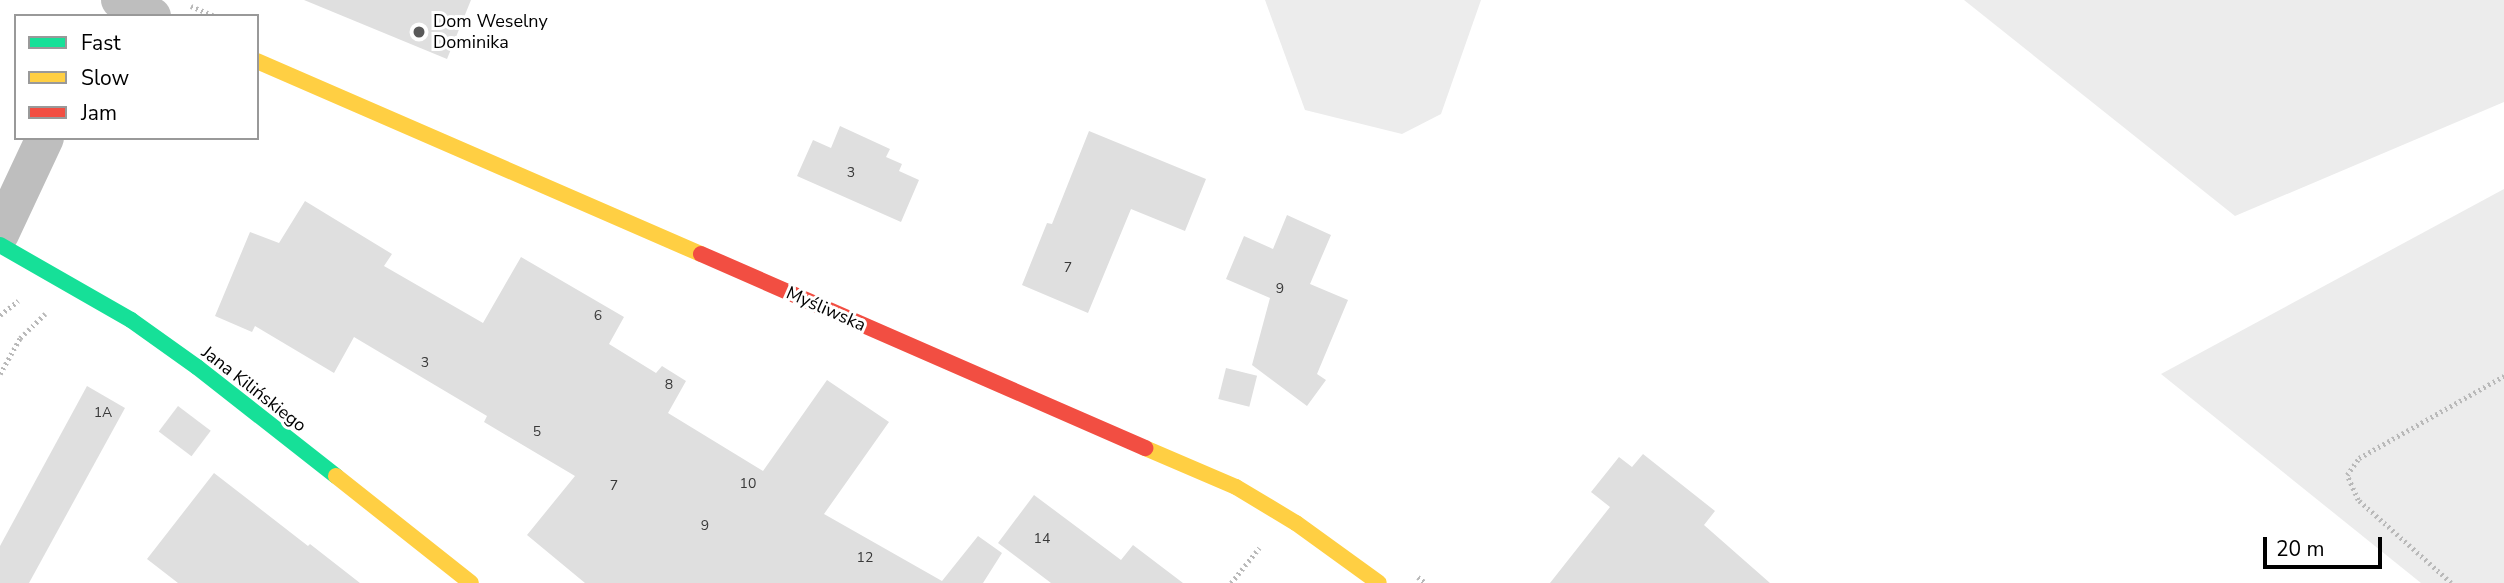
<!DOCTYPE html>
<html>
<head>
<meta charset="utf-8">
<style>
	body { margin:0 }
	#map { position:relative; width:2504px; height:583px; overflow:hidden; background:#fff; font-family:"Nunito Sans",sans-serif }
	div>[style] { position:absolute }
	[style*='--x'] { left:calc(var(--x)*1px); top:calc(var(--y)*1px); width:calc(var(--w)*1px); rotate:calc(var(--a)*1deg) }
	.green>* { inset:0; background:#ececec }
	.building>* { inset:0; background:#dfdfdf; transform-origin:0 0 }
	.path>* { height:4.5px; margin-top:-2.25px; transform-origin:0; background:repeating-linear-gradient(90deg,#b9b9b9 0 2px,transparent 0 5.5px) }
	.street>* { height:38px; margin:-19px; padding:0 19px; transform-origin:19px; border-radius:19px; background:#bebebe }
	.fast>* { height:16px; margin:-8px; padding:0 8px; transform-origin:8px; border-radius:8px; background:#16e098 }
	.slow>* { height:16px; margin:-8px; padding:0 8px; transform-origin:8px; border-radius:8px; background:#ffcf43 }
	.jam>* { height:16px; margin:-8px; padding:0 8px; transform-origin:8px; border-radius:8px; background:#f24e42 }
	.dots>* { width:19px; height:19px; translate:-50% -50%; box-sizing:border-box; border:4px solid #fff; border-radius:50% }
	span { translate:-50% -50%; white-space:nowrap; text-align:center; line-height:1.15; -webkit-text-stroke:6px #fff; paint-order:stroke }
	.number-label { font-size:14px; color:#383838 }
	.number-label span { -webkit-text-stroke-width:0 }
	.poi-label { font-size:18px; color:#000 }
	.left { translate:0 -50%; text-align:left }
	.street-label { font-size:18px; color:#000 }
	.legend { position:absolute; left:14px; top:14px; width:245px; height:126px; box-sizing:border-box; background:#fff; border:2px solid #999; margin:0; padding:9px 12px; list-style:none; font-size:21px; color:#000 }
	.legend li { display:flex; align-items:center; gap:14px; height:35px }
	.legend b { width:35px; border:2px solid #999 }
	.scale { position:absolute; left:2263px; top:537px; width:119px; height:32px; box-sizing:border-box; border:4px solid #000; border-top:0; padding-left:9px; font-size:21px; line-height:24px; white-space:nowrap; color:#000; -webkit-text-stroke:5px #fff; paint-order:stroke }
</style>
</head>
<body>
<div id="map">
	<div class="green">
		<div style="clip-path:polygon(1265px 0,1481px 0,1441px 114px,1402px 134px,1305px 110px)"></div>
		<div style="clip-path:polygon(1964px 0,2504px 0,2504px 102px,2235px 216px)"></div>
		<div style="clip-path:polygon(2504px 189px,2504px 583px,2421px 583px,2161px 374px)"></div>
	</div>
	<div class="building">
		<div style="clip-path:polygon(304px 0,471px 0,447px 59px)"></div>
		<div style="clip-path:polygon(840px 126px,890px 149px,886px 157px,902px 164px,899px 171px,919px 180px,901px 222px,797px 176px,813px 140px,831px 148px)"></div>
		<div style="clip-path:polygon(1089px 131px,1206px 179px,1185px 231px,1131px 209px,1088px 313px,1022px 285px,1047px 223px,1052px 224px)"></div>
		<div style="clip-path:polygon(305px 201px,392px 254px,384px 266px,483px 323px,521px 257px,624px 317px,609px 344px,656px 373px,662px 366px,686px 381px,668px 413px,763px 471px,827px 380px,889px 422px,824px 514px,942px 581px,978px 536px,1002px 553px,983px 583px,585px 583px,527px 535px,575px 476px,484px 422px,487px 416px,354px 337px,334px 373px,255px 326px,252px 332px,215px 316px,250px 232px,279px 243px)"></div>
		<div style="clip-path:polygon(1287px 215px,1331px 235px,1310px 284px,1348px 300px,1317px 374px,1326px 380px,1307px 406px,1252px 365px,1270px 298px,1226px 279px,1244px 236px,1273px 249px)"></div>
		<div style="left:1226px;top:368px;width:32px;height:32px;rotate:14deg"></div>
		<div style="clip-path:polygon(87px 386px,125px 408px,29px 583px,0 583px,0 546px)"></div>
		<div style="left:178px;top:406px;width:41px;height:32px;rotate:37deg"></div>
		<div style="clip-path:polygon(1643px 454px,1715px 511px,1704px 525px,1770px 583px,1550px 583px,1610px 507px,1591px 492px,1619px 457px,1632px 467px)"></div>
		<div style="clip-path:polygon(214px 473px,308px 546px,310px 544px,360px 583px,178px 583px,147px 559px)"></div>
		<div style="clip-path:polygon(1034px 495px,1121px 560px,1133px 545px,1183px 583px,1051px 583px,998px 543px)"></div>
	</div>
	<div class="path">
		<div style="--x:191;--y:6;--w:26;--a:23"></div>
		<div style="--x:0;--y:315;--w:23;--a:-38"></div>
		<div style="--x:0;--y:374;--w:41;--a:-60.9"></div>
		<div style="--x:20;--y:338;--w:35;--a:-44"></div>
		<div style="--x:1418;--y:577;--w:10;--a:37"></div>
		<div style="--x:1231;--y:583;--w:45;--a:-51.3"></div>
		<div style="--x:2451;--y:583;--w:125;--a:-138.3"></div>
		<div style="--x:2358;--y:500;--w:27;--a:-114"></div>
		<div style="--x:2347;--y:475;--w:21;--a:-55"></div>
		<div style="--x:2359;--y:458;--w:167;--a:-29.5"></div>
	</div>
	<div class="street">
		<div style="--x:120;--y:0;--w:36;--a:27"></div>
		<div style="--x:0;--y:234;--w:106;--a:-64.9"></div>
	</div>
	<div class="fast">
		<div style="--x:0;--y:245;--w:151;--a:29.8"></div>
		<div style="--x:131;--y:320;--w:81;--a:35.5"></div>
		<div style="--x:197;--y:367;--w:177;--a:38.1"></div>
	</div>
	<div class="slow">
		<div style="--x:257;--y:61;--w:484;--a:23.5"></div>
		<div style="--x:1145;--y:448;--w:99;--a:23.2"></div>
		<div style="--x:1236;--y:487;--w:70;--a:31"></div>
		<div style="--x:1296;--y:523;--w:102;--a:35.9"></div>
		<div style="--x:336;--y:476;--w:172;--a:38.4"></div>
	</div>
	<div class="jam">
		<div style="--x:701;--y:254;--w:485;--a:23.6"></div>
	</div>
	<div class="dots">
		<div style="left:419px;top:32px;background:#595959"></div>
	</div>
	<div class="number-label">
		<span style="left:851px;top:173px">3</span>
		<span style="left:1068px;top:268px">7</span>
		<span style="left:1280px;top:289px">9</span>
		<span style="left:598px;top:316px">6</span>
		<span style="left:425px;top:363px">3</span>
		<span style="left:669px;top:385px">8</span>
		<span style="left:103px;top:413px">1A</span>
		<span style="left:537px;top:432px">5</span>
		<span style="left:748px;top:484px">10</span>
		<span style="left:614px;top:486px">7</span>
		<span style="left:705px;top:526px">9</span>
		<span style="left:1042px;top:539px">14</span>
		<span style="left:865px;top:558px">12</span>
	</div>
	<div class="poi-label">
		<span class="left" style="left:433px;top:32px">Dom Weselny<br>Dominika</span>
	</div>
	<div class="street-label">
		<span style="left:826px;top:309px;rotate:24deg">Myśliwska</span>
		<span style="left:254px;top:389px;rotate:38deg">Jana Kilińskiego</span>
	</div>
	<ul class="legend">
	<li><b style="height:9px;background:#16e098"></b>Fast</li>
	<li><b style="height:9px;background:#ffcf43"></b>Slow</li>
	<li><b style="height:9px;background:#f24e42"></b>Jam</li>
	</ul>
	<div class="scale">20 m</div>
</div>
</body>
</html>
